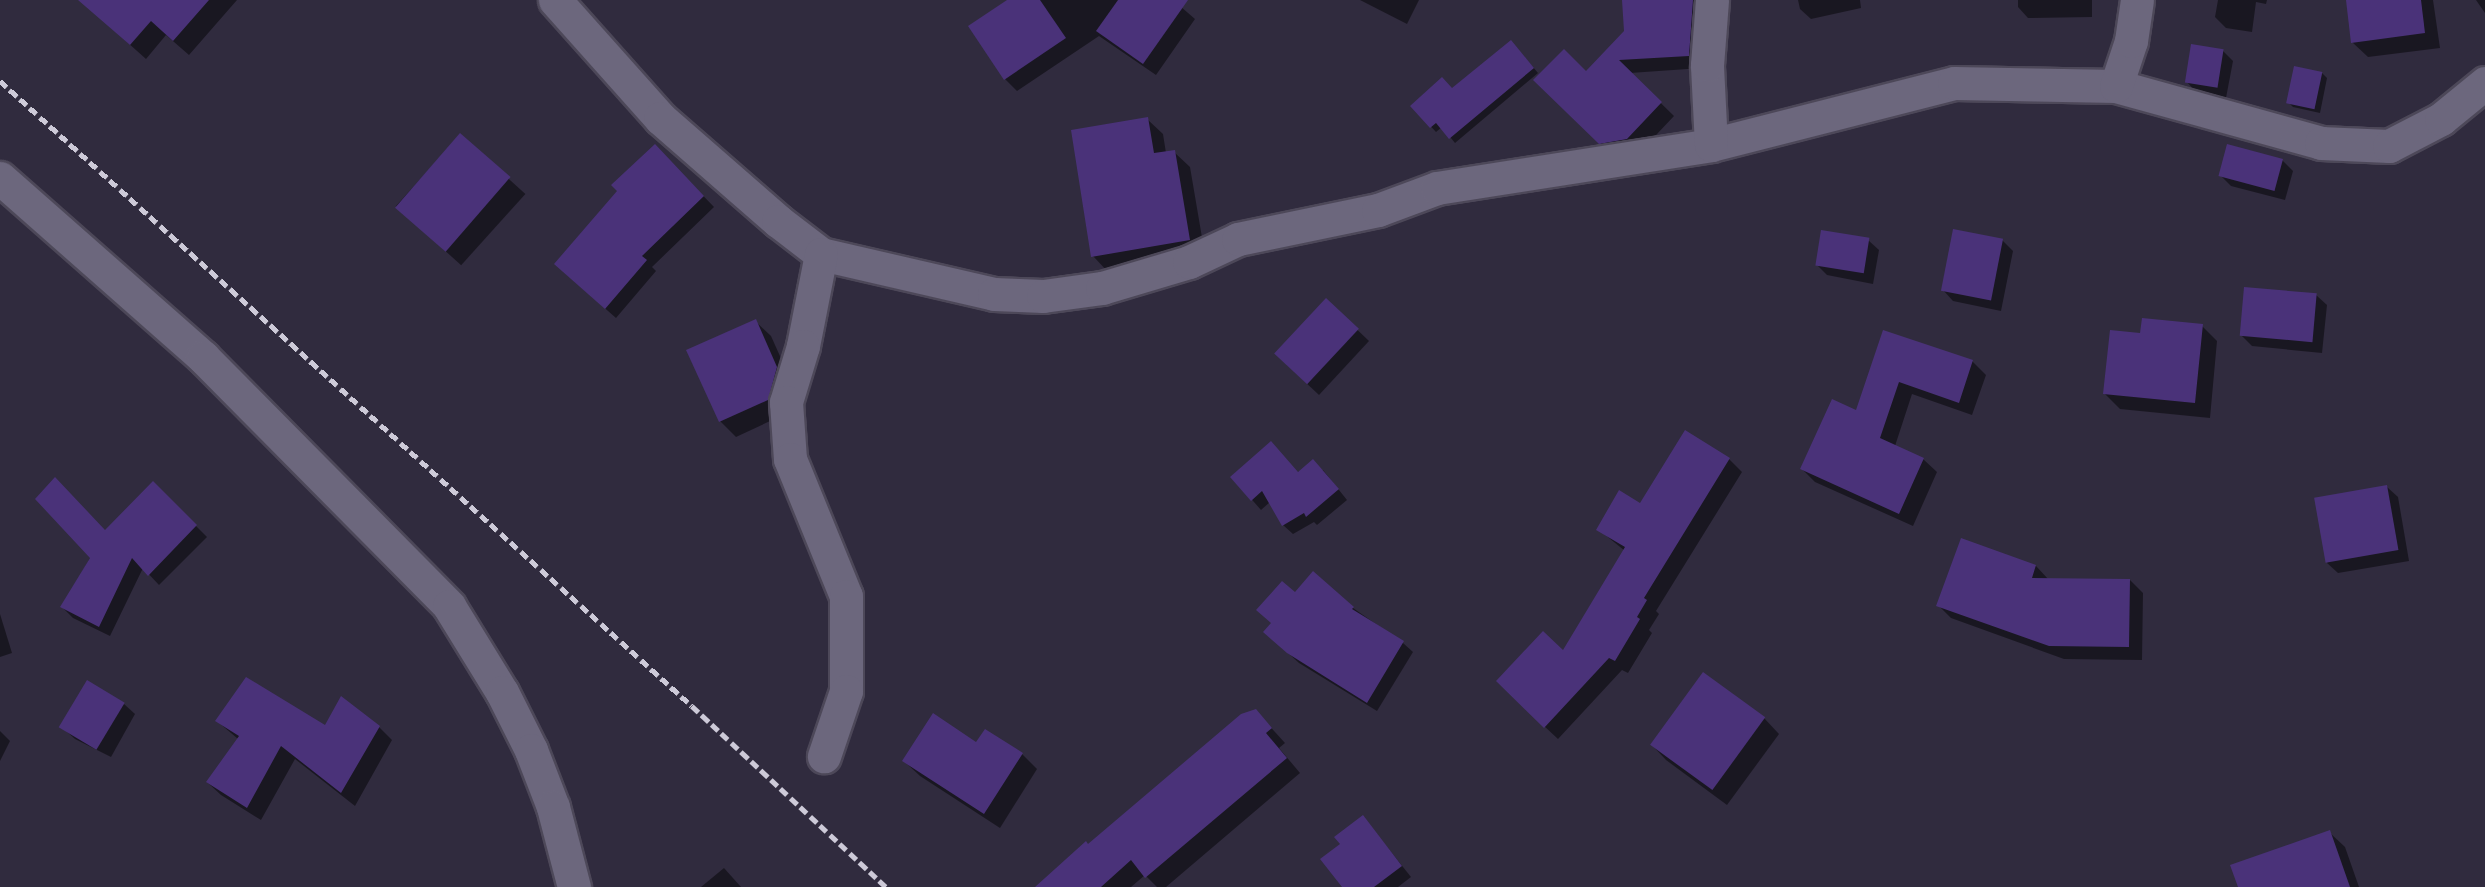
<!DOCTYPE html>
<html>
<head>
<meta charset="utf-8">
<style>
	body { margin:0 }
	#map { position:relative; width:2485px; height:887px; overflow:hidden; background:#302b3e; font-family:Montserrat,sans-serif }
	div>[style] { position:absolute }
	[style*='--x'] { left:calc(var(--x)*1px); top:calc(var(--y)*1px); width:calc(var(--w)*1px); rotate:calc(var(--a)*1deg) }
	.shadow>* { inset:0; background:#0007; transform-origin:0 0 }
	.building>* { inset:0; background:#4a3279; transform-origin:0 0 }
	.roads { filter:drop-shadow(2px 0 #4d4859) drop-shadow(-2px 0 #4d4859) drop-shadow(0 2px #4d4859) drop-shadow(0 -2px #4d4859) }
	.minor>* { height:33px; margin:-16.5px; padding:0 16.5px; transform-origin:16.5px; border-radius:16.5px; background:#6c677d }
	.rail>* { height:4.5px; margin-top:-2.25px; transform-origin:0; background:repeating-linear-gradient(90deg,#cdcad8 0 9px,transparent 0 13.5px) }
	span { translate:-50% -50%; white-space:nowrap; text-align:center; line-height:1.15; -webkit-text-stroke:4.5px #17151e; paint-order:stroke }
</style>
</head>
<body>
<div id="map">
	<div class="shadow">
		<div style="clip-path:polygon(80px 0,237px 0,189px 55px,166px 35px,146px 59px)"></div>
		<div style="clip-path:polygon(1010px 0,1173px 0,1195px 19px,1156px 75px,1099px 36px,1017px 91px,1005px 79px)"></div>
		<div style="clip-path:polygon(1360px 0,1419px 0,1407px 24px)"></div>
		<div style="clip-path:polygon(1623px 0,1711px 0,1702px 68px,1630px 73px,1674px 116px,1640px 152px,1614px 156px,1549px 93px,1586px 73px,1625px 31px)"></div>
		<div style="clip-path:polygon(1798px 0,1860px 0,1861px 8px,1811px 19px,1800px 9px)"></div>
		<div style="clip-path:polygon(2018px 0,2092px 0,2092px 17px,2028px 18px,2018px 7px)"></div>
		<div style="clip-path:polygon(2218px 0,2267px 0,2266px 4px,2256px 2px,2252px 32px,2226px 28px,2215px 17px)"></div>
		<div style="clip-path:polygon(2347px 0,2433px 0,2440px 48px,2368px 57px,2352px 42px)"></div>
		<div style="clip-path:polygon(2476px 0,2485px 0,2485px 13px)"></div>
		<div style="clip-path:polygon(1516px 47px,1538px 73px,1455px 143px,1442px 127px,1436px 132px,1412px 106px,1452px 90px)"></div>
		<div style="clip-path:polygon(2223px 51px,2233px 61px,2226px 98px,2196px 92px,2186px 81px)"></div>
		<div style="clip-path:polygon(2322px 73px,2327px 78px,2320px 113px,2293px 107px,2288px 102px)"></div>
		<div style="clip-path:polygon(1147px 119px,1163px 134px,1166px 153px,1174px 152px,1190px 167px,1205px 255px,1108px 272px,1093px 256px)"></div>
		<div style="left:460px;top:135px;width:88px;height:96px;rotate:42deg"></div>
		<div style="clip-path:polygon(655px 146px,714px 207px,652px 267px,656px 271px,616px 318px,566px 274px)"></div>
		<div style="clip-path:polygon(2282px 160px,2293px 171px,2285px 200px,2231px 186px,2220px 175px)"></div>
		<div style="clip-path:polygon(1868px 240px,1879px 250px,1873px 284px,1827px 275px,1816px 264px)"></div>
		<div style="clip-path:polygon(2002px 240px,2013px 251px,2001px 311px,1953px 301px,1943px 290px)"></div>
		<div style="clip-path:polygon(2316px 295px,2327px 305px,2322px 353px,2252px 346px,2241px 335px)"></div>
		<div style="clip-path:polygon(1326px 300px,1369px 341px,1319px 395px,1287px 365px)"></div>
		<div style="clip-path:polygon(755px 321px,771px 336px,792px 383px,783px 415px,736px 437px,720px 421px)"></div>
		<div style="clip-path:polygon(2202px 326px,2217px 341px,2210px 418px,2120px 409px,2104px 393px)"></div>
		<div style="clip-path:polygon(1884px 332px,1972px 361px,1986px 375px,1972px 415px,1912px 394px,1895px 446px,1923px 459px,1937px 472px,1913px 526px,1815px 482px,1802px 469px,1857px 412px)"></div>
		<div style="clip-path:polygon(1729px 459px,1742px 472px,1656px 611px,1659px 614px,1649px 630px,1652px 633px,1628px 673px,1622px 670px,1558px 739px,1510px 694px,1563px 652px,1625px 551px,1598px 529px)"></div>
		<div style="clip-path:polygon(1323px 470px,1347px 500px,1317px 525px,1314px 522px,1293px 534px,1283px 525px,1270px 502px,1261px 510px,1232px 477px)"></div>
		<div style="clip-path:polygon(153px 483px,207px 537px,159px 585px,143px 568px,110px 636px,73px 618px,62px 607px,105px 532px)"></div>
		<div style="clip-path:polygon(2387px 487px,2398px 497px,2409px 561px,2338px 573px,2327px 563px)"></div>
		<div style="clip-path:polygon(2036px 566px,2049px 580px,2130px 580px,2143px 593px,2142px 660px,2064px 659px,1951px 618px,1938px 605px)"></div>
		<div style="clip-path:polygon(1295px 594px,1353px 608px,1403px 643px,1413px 652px,1377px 711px,1299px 663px,1275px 641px,1272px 623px)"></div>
		<div style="clip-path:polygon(0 614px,12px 653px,0 657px)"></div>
		<div style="clip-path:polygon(124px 704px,135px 714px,111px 757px,75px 739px,64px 729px)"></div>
		<div style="clip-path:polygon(1256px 711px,1285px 743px,1279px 748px,1300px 773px,1166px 887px,1157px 887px,1145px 875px,1131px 887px,1037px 887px)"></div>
		<div style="clip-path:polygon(1764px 718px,1779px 734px,1727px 805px,1666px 760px,1651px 744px)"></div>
		<div style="clip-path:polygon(217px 721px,325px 727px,379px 727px,392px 740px,355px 806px,295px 759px,261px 820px,221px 795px,207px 782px,238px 739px)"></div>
		<div style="clip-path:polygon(0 731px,10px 741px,0 761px)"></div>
		<div style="clip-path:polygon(977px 744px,1022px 754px,1037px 769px,1000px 828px,920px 776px,904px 761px)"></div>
		<div style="clip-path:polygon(1363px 817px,1411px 877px,1398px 887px,1344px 887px,1342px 844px)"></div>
		<div style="clip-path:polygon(2329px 832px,2345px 847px,2359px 887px,2240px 887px)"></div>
		<div style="clip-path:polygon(724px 868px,741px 887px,701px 887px)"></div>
	</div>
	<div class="building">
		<div style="clip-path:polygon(78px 0,209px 0,173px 41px,151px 21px,130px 45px)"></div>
		<div style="clip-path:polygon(1007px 0,1040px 0,1066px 38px,1004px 80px,968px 26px)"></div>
		<div style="clip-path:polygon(1118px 0,1188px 0,1143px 64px,1096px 31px)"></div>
		<div style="clip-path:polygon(1622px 0,1693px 0,1689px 56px,1619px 60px,1662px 102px,1627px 139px,1599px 144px,1533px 80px,1564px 49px,1586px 71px,1624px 31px)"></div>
		<div style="clip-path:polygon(2346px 0,2421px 0,2425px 33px,2351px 43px)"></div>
		<div style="clip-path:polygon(1511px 40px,1534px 68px,1449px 139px,1436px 123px,1430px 128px,1410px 106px,1442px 77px,1452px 88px)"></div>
		<div style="left:2191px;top:44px;width:33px;height:39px;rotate:9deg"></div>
		<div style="left:2294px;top:66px;width:29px;height:38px;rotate:12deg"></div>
		<div style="clip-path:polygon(1148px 117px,1154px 153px,1175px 150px,1190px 240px,1091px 257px,1071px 130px)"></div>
		<div style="left:460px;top:133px;width:67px;height:99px;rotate:41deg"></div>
		<div style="clip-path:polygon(655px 144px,704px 196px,642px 256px,647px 260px,605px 309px,554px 264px,617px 191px,611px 185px)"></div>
		<div style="left:2227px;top:144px;width:58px;height:33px;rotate:15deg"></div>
		<div style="left:1953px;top:229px;width:51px;height:63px;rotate:11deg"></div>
		<div style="left:1821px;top:230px;width:49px;height:36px;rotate:9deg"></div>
		<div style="left:2244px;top:287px;width:73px;height:49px;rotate:5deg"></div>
		<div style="left:1326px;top:298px;width:45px;height:76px;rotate:43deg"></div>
		<div style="clip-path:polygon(2142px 318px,2203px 324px,2195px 403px,2103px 394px,2110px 330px,2140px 333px)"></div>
		<div style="clip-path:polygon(756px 319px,777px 367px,768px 400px,719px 422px,686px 350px)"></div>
		<div style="clip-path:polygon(1883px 330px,1973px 360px,1959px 403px,1899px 382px,1880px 438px,1924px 458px,1899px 514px,1800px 469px,1832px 399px,1856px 410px)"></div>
		<div style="clip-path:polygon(1685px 430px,1730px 458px,1644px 598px,1647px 600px,1637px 617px,1640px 619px,1615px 661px,1609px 658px,1544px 728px,1496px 681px,1543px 631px,1563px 650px,1625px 547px,1596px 530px,1619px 490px,1640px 503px)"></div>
		<div style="clip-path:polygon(1271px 441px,1298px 472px,1313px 459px,1339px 489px,1306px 517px,1304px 513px,1282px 526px,1262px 491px,1251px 501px,1230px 477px)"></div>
		<div style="clip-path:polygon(55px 477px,105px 530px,153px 481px,197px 525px,148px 576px,132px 558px,99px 627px,60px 607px,90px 558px,35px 499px)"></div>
		<div style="left:2387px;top:485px;width:66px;height:74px;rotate:80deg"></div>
		<div style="clip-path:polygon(1961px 538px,2036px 565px,2032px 578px,2130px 579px,2129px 647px,2049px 646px,1936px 606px)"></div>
		<div style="clip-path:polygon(1313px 571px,1354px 607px,1352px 609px,1404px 641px,1367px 703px,1287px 653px,1263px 632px,1271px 623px,1256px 610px,1282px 581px,1295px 592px)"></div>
		<div style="left:1703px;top:672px;width:77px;height:90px;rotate:36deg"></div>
		<div style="clip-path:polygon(246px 677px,325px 725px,341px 696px,380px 726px,341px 793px,281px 746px,247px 808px,206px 782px,239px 736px,215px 721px)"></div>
		<div style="left:87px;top:680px;width:44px;height:55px;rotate:31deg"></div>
		<div style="clip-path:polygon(1256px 709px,1272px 728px,1266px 733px,1287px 758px,1145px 878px,1131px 860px,1101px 887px,1035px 887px,1086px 841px,1088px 844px,1241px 714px)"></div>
		<div style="clip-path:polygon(933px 713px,976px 742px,985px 729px,1023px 753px,984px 814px,902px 761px)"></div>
		<div style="clip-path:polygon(1363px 815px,1402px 866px,1374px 887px,1342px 887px,1320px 859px,1340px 844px,1334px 837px)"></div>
		<div style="clip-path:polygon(2330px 830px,2350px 887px,2238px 887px,2230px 865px)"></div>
	</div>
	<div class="roads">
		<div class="minor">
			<div style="--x:555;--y:0;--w:158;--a:48.3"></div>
			<div style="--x:660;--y:118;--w:157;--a:41.1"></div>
			<div style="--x:778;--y:221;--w:54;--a:37.5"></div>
			<div style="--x:821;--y:254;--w:178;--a:13"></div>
			<div style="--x:994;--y:294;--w:49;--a:2.3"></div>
			<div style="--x:1043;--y:296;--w:60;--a:-7.7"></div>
			<div style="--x:1102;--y:288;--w:91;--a:-16.6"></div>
			<div style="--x:1189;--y:262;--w:54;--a:-25.1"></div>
			<div style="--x:1238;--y:239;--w:143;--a:-11.7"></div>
			<div style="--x:1378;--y:210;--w:63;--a:-20.4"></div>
			<div style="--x:1437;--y:188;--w:277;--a:-8.9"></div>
			<div style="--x:1711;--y:145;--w:251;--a:-14.3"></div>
			<div style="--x:1954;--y:83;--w:162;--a:1.1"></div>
			<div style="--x:2116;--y:86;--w:213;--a:15.5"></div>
			<div style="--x:2321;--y:143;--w:68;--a:2.5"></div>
			<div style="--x:2389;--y:146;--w:59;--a:-27.4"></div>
			<div style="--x:2441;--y:119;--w:57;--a:-39.3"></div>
			<div style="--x:2116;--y:86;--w:47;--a:-71.6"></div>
			<div style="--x:2131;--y:41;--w:41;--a:-81.7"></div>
			<div style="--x:1711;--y:145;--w:80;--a:-92.9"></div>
			<div style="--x:1707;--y:65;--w:65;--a:-85.6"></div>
			<div style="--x:0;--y:178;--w:271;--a:41.4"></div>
			<div style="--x:203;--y:357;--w:350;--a:45.3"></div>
			<div style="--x:449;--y:606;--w:101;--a:58.4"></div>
			<div style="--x:502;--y:692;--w:65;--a:63.4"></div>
			<div style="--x:531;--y:750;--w:61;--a:68.9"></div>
			<div style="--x:553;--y:807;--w:83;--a:75.3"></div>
			<div style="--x:821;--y:254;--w:94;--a:101.1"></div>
			<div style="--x:803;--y:346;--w:59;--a:106.9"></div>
			<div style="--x:786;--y:402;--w:57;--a:86"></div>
			<div style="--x:790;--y:459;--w:148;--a:67.8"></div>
			<div style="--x:846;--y:596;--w:95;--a:90"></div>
			<div style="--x:846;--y:691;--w:69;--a:108.7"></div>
		</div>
	</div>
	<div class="rail">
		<div style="--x:0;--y:81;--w:932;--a:42.09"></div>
		<div style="--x:692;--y:706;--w:265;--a:43"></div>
	</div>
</div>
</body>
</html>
